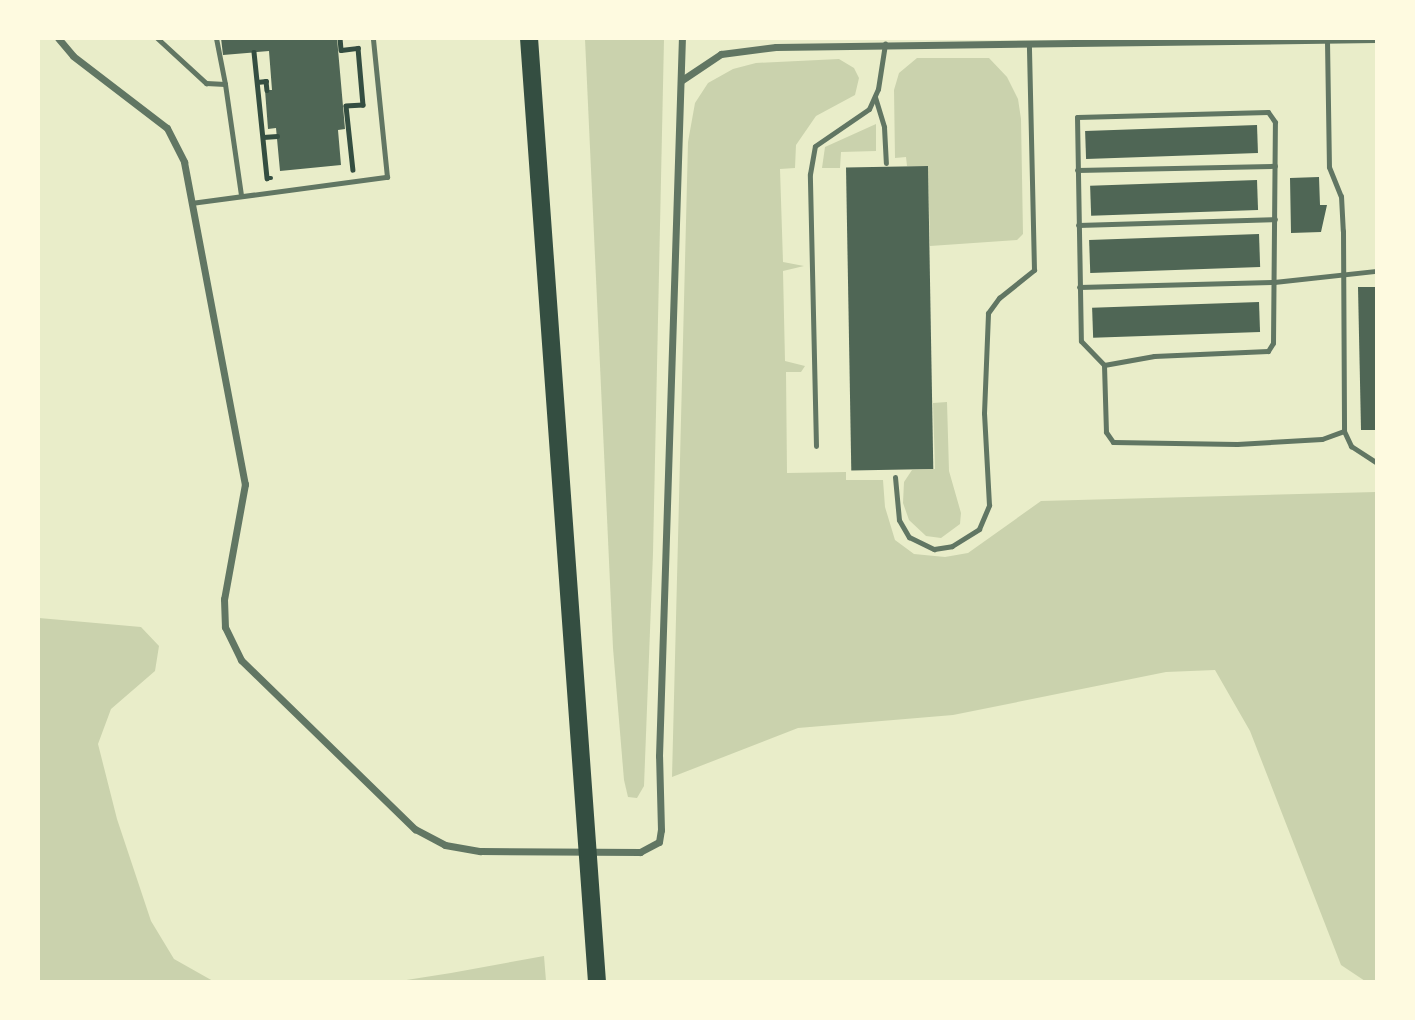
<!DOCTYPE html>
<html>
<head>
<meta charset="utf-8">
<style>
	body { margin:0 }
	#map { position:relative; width:1415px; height:1020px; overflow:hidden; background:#e9edc9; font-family:Inter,sans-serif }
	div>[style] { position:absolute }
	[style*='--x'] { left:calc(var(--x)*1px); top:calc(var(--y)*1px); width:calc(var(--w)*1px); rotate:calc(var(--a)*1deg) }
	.green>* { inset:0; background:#cad2ad }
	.building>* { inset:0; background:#4f6655; transform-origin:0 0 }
	.path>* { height:4.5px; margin:-2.25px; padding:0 2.25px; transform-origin:2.25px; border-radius:2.25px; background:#344e41 }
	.service>* { height:5px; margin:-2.5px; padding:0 2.5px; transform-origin:2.5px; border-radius:2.5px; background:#617663 }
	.minor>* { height:7px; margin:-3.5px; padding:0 3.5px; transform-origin:3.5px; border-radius:3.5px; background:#617663 }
	.primary>* { height:18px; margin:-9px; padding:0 9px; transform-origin:9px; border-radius:9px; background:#344e41 }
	span { translate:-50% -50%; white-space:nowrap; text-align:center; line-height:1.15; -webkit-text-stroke:7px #fefae0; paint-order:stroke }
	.frame { position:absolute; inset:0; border:40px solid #fefae0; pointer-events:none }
</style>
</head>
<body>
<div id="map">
	<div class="green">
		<div style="clip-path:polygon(585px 39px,664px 39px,653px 553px,644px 786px,637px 798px,628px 797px,624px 780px,613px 648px)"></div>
		<div style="clip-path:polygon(917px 58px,989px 58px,1007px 77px,1018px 99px,1021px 119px,1023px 234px,1017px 240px,930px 246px,928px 166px,907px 166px,906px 157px,895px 158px,894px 90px,899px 73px)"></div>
		<div style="clip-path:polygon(839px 59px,854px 68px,859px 78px,855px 95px,816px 116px,796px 145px,795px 168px,780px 169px,783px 262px,804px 266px,783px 271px,785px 361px,805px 366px,801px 372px,786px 372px,787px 473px,846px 472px,846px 480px,883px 480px,885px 507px,895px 540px,914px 554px,945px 557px,968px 553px,1041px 501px,1376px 492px,1376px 981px,1365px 981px,1341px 965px,1250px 731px,1215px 670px,1166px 672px,953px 715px,798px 728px,672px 777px,688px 142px,695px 103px,708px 83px,733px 69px,756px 63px)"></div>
		<div style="clip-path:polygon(876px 124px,876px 151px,841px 152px,840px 168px,822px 168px,825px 147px)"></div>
		<div style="clip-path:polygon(947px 402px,949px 471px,961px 513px,960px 524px,941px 538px,926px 536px,909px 520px,903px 503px,904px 482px,912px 470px,935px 469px,933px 403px)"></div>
		<div style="clip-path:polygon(39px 618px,141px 627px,159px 646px,155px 671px,111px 709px,98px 744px,117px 819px,151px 921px,174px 959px,213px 981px,39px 981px)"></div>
		<div style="clip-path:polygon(544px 956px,546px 981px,400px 981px,451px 973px)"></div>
	</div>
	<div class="building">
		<div style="clip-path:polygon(221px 38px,337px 38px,345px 129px,338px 130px,341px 165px,280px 171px,276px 128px,268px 129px,265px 90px,272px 90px,269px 51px,223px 55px)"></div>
		<div style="left:1257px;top:125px;width:28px;height:172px;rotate:88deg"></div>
		<div style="left:928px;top:166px;width:303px;height:82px;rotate:89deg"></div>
		<div style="clip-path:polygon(1319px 177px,1320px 205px,1327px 205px,1321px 232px,1291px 233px,1290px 178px)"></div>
		<div style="left:1257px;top:180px;width:30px;height:167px;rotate:88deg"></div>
		<div style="left:1259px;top:234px;width:33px;height:170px;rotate:88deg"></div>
		<div style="clip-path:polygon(1358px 287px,1376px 287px,1376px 430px,1361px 430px)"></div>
		<div style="left:1259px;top:302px;width:30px;height:167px;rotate:88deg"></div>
	</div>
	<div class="path">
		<div style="--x:340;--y:38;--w:12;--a:85"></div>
		<div style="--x:341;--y:50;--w:17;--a:-7"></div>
		<div style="--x:358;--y:48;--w:57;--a:85"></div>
		<div style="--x:363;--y:105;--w:17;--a:177"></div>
		<div style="--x:346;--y:106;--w:64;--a:83.8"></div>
		<div style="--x:254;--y:52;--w:127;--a:84.1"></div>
		<div style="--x:267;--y:178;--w:4;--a:0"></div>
		<div style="--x:257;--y:82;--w:9;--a:-6"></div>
		<div style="--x:266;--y:81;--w:9;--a:84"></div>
		<div style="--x:263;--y:137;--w:14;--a:-4"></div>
	</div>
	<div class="service">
		<div style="--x:157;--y:38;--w:67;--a:42.6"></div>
		<div style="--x:206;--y:83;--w:19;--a:3"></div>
		<div style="--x:225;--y:84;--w:112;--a:81.8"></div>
		<div style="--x:216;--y:38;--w:47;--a:78.9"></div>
		<div style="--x:1327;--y:41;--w:126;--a:89.1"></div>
		<div style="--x:1329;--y:167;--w:31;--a:68"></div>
		<div style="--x:1341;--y:196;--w:35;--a:87"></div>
		<div style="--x:1343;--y:231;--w:200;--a:89.7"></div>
		<div style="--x:1344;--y:431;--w:17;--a:65"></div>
		<div style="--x:1351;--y:446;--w:30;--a:33"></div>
		<div style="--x:875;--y:97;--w:31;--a:73"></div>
		<div style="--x:884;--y:127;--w:36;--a:87"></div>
		<div style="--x:1077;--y:170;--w:198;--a:-1.2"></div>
		<div style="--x:191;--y:203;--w:198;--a:-7.6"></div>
		<div style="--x:387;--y:177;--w:140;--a:-95.8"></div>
		<div style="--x:1078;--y:225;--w:197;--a:-1.7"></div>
		<div style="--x:1079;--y:287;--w:195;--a:-1.5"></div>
		<div style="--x:1274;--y:282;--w:103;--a:-6.2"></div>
		<div style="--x:1104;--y:365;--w:51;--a:-10.2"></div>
		<div style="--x:1154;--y:356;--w:114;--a:-2.5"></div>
		<div style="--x:1268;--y:351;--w:9;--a:-58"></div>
		<div style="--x:1273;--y:343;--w:221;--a:-89.5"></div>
		<div style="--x:1275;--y:122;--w:12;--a:-125"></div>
		<div style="--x:1268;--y:112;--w:191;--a:178.5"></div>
		<div style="--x:1077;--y:117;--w:224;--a:89"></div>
		<div style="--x:1081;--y:341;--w:33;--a:46"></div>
		<div style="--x:1104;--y:365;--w:67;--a:88.3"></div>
		<div style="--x:1106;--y:432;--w:12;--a:55"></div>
		<div style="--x:1113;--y:442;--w:124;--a:0.9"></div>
		<div style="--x:1237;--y:444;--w:85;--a:-3.4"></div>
		<div style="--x:1322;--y:439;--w:23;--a:-20"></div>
		<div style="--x:816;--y:446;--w:272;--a:-91.3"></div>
		<div style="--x:810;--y:174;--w:28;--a:-80"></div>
		<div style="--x:815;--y:146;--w:65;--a:-34.4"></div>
		<div style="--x:869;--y:109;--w:22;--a:-66"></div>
		<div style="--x:878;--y:89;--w:46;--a:-81.2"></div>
		<div style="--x:895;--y:477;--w:43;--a:84.7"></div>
		<div style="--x:899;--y:520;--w:20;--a:60"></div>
		<div style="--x:909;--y:537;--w:28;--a:26"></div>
		<div style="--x:934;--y:549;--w:18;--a:-9"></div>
		<div style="--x:952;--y:546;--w:32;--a:-32"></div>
		<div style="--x:979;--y:529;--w:26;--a:-67"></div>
		<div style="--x:989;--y:505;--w:92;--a:-93.1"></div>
		<div style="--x:984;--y:413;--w:100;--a:-87.7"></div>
		<div style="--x:988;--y:313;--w:19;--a:-54"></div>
		<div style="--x:999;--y:298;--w:45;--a:-38.7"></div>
		<div style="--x:1034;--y:270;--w:226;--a:-91.3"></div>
	</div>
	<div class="minor">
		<div style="--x:58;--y:38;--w:23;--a:50"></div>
		<div style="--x:73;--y:56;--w:118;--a:37.5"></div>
		<div style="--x:167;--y:128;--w:38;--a:63"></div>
		<div style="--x:184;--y:162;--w:328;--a:79.3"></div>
		<div style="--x:245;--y:484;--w:117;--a:100.3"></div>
		<div style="--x:224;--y:599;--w:28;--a:88"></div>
		<div style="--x:225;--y:627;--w:37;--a:64"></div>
		<div style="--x:241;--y:660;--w:243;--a:44.2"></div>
		<div style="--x:415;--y:829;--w:34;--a:28"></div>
		<div style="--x:445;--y:845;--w:36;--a:10"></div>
		<div style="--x:480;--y:851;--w:160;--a:0.4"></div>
		<div style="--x:640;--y:852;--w:21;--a:-28"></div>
		<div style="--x:659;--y:842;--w:12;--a:-81"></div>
		<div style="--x:661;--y:830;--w:74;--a:-91.5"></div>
		<div style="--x:659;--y:756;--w:718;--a:-88.17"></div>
		<div style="--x:682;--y:80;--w:47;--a:-33.7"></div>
		<div style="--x:721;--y:54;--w:55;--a:-7.3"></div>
		<div style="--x:776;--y:47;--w:600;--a:-0.76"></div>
	</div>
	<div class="primary">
		<div style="--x:529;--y:38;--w:946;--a:85.88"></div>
	</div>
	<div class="frame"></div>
</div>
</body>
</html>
